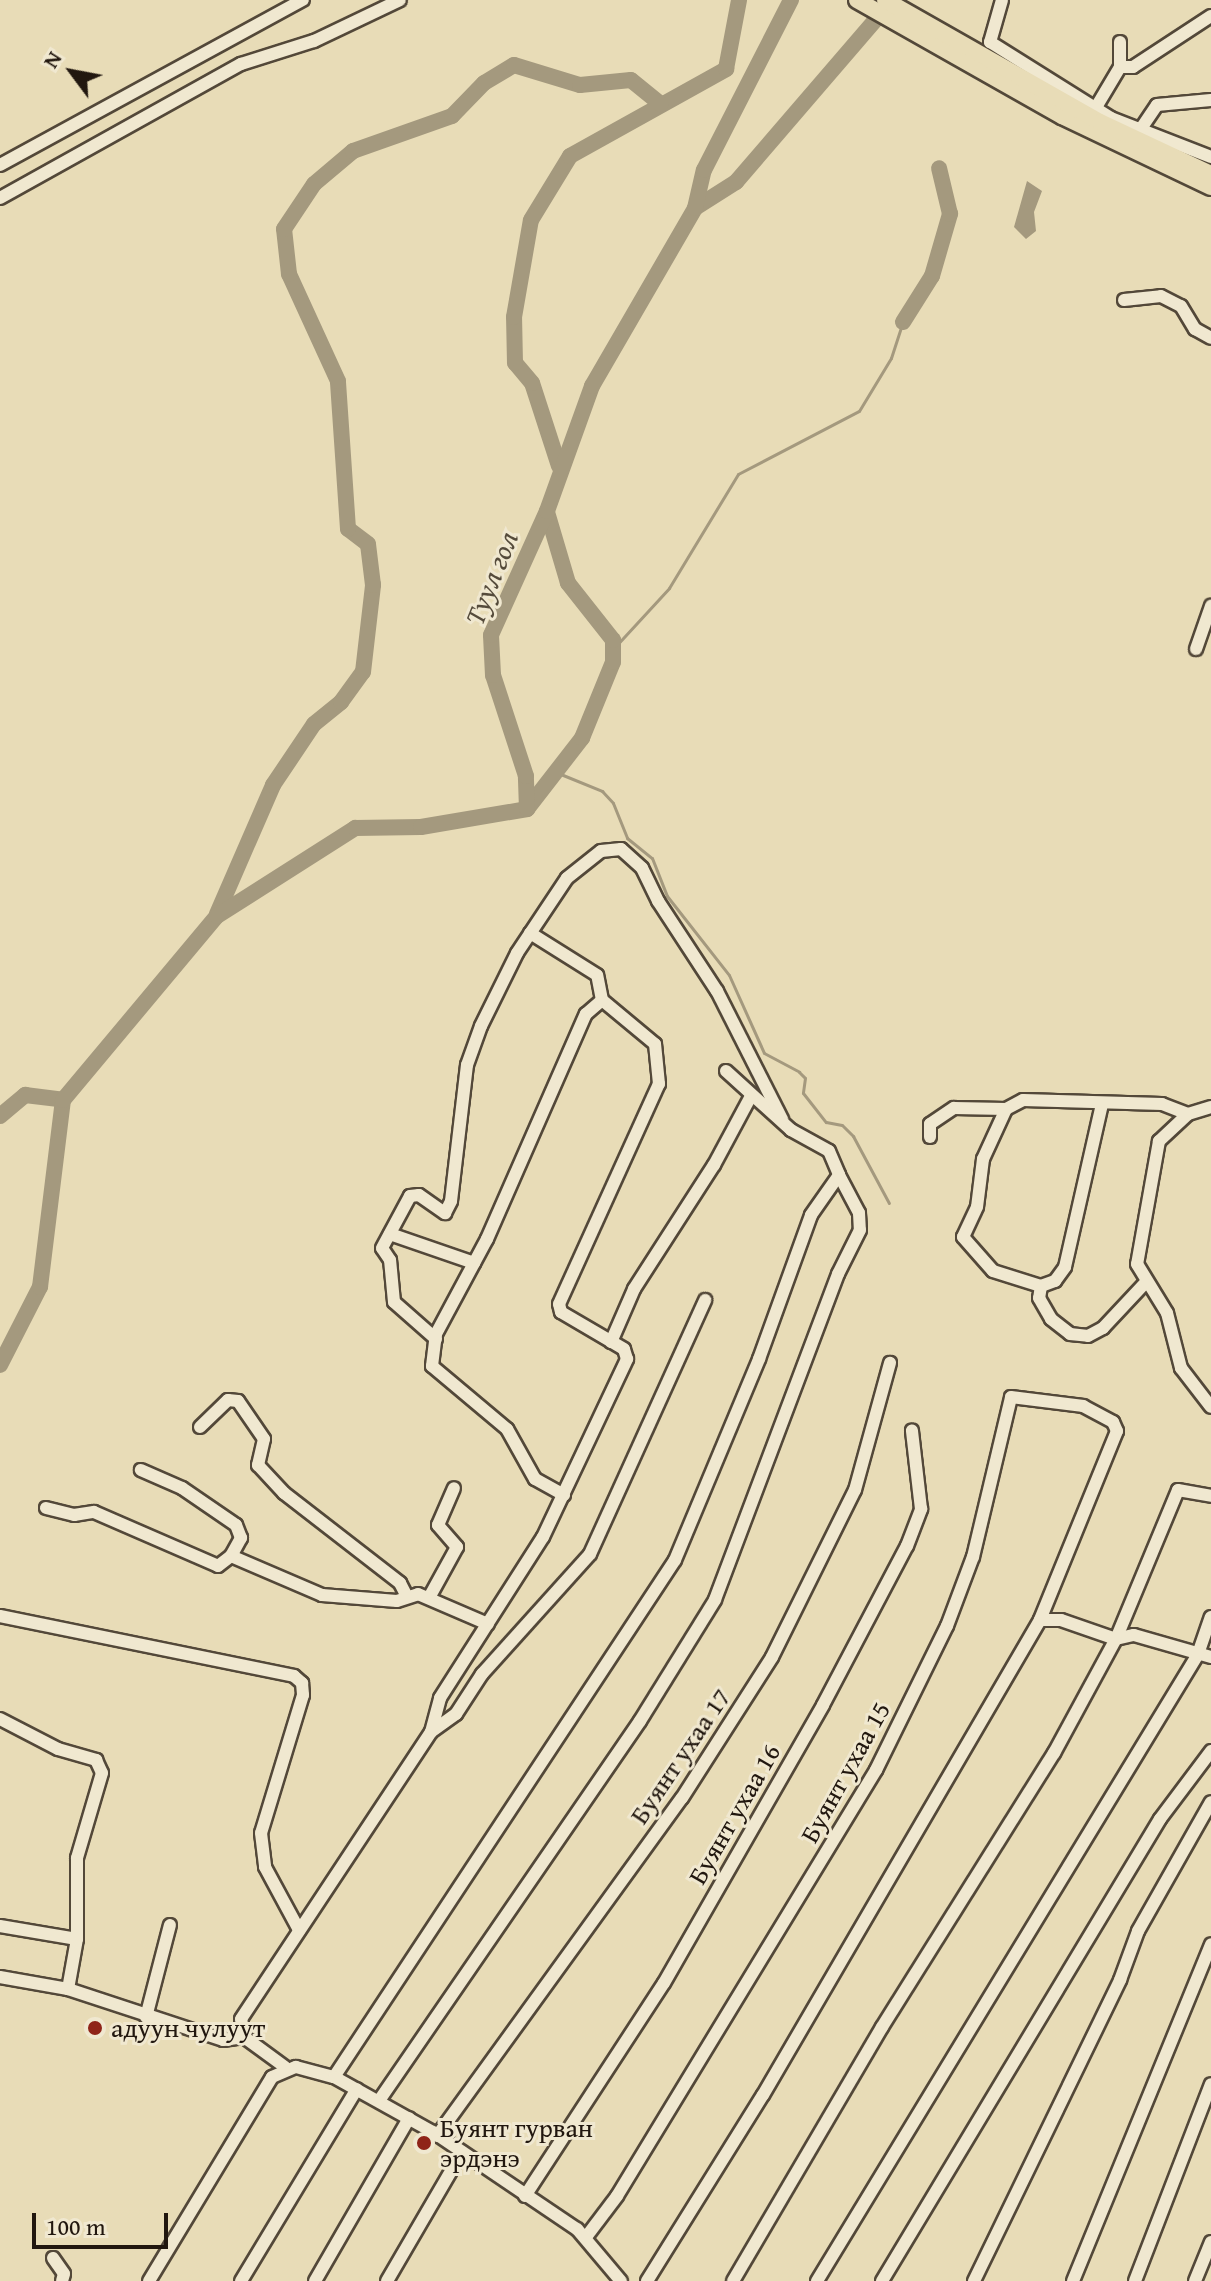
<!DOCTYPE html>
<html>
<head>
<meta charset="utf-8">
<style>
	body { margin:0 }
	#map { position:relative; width:1211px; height:2281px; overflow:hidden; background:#e8dcb7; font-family:"Gentium Book Plus",serif }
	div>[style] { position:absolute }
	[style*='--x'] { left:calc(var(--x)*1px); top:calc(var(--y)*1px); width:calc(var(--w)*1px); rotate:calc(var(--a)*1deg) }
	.water>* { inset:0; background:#a4997e }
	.stream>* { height:3px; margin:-1.5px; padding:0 1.5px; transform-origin:1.5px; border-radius:1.5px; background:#a4997e }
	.river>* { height:16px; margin:-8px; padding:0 8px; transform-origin:8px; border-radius:8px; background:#a4997e }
	.roads { filter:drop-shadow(2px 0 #534839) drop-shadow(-2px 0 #534839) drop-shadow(0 2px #534839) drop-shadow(0 -2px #534839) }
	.minor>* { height:12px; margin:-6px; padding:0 6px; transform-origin:6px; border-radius:6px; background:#f0e8d0 }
	.major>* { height:16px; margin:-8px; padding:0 8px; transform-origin:8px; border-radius:8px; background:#e8dcb7 }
	.dots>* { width:22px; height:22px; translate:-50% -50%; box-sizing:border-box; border:4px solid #f0e8d0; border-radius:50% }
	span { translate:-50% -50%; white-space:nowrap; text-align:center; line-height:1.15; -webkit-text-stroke:6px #f0e8d0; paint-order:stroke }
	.street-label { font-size:26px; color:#21170f }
	.poi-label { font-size:26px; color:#21170f }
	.left { translate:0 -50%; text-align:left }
	.water-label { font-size:28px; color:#554b3b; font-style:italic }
	.north { position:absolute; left:32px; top:32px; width:80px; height:80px; -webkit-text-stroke:6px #f0e8d0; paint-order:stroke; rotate:302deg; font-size:22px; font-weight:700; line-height:32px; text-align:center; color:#21170f }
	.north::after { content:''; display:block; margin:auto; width:28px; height:36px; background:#21170f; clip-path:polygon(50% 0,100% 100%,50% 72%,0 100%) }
	.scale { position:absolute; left:32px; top:2213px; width:136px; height:36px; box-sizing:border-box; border:4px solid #21170f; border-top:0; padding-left:10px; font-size:24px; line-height:28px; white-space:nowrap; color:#21170f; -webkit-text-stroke:6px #f0e8d0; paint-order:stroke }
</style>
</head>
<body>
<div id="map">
	<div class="water">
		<div style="clip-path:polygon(1027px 181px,1042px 191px,1034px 212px,1036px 231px,1026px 239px,1014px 227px)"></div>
	</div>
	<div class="stream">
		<div style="--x:613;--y:649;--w:83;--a:-47.4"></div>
		<div style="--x:669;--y:588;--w:133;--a:-58.8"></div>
		<div style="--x:738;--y:474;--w:136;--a:-27.5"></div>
		<div style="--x:859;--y:411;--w:62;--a:-58.9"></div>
		<div style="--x:891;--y:358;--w:38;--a:-72"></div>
		<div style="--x:558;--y:773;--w:48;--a:22.2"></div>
		<div style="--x:602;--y:791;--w:16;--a:47"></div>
		<div style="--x:613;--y:803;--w:38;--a:68"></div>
		<div style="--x:627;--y:838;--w:32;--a:39"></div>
		<div style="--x:652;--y:858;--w:41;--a:68.5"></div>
		<div style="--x:667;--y:896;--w:100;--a:51.9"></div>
		<div style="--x:729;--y:975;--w:85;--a:65.8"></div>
		<div style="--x:764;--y:1053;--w:40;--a:28"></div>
		<div style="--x:799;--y:1072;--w:8;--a:45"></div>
		<div style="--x:805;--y:1078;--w:15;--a:98"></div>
		<div style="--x:803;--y:1093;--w:37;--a:52"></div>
		<div style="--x:826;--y:1122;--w:16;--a:11"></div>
		<div style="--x:842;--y:1125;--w:16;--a:45"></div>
		<div style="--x:853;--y:1136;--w:76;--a:61.8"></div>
	</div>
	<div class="river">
		<div style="--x:695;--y:208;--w:49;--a:-32.4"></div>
		<div style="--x:736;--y:182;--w:233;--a:-49.3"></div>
		<div style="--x:903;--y:322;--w:54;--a:-57.8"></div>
		<div style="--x:932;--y:276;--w:65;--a:-73.8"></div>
		<div style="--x:950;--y:214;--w:47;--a:-103.4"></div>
		<div style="--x:559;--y:466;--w:87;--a:-108"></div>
		<div style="--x:532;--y:383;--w:26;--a:-130"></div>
		<div style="--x:515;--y:363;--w:46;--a:-91.2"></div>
		<div style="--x:514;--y:317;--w:98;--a:-80.1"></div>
		<div style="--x:531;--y:220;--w:75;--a:-58.6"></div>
		<div style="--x:570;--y:156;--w:179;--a:-29.1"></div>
		<div style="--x:726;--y:69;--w:70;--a:-79.3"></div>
		<div style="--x:527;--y:809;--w:90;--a:-52.2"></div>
		<div style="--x:582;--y:738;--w:82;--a:-67.8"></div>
		<div style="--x:613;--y:662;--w:22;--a:-90"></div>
		<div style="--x:613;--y:640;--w:73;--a:-128.3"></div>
		<div style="--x:568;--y:583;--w:74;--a:-106.5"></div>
		<div style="--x:217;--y:914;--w:141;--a:-66.5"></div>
		<div style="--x:273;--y:785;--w:73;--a:-56.1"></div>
		<div style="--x:314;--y:724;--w:35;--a:-39"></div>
		<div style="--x:341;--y:702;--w:37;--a:-54"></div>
		<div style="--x:363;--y:672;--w:88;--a:-83.4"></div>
		<div style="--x:373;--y:585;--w:41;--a:-97"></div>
		<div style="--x:368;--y:544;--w:25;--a:-143"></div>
		<div style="--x:348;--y:529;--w:148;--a:-93.9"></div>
		<div style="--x:338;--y:381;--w:118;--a:-114.6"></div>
		<div style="--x:289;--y:274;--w:45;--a:-96.3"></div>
		<div style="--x:284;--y:229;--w:54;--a:-56.3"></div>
		<div style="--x:314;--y:184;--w:51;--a:-40.2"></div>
		<div style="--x:353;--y:151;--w:105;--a:-19.5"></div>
		<div style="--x:452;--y:116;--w:46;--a:-45.9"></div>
		<div style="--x:484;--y:83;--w:35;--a:-31"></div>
		<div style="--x:514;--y:65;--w:69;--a:16.9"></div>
		<div style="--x:580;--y:85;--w:51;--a:-5.6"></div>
		<div style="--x:631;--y:80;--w:38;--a:39"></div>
		<div style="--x:0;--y:1116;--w:33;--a:-40"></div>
		<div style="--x:25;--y:1095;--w:38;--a:7"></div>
		<div style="--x:0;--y:1365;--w:88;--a:-62.9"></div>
		<div style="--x:40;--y:1287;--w:188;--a:-83"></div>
		<div style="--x:63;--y:1100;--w:240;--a:-50.1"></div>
		<div style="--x:217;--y:916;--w:164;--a:-32.5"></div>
		<div style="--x:355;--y:828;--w:66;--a:-0.9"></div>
		<div style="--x:421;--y:827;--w:108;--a:-9.6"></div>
		<div style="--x:527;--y:809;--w:33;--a:-92"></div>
		<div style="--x:526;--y:776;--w:106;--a:-108.1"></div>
		<div style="--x:493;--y:675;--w:40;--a:-92.9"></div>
		<div style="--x:491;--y:635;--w:136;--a:-65.7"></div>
		<div style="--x:547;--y:511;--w:133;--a:-70.2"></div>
		<div style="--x:592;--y:386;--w:206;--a:-59.9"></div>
		<div style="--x:695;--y:208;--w:39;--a:-77"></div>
		<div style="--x:704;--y:170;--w:191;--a:-62.9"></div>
	</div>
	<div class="roads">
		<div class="minor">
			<div style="--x:1002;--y:0;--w:44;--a:105.9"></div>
			<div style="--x:990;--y:42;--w:143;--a:32.1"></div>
			<div style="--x:1111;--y:118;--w:107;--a:21.3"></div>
			<div style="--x:1120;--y:42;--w:25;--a:90"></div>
			<div style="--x:1095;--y:109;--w:49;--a:-59.2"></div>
			<div style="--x:1120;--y:67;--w:13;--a:0"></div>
			<div style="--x:1133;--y:67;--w:93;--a:-33.2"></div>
			<div style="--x:1136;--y:136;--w:37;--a:-56"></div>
			<div style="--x:1157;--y:105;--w:54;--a:-5.3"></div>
			<div style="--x:0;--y:165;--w:345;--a:-28.6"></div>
			<div style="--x:0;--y:198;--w:276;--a:-29.1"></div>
			<div style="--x:241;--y:64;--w:77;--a:-17.5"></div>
			<div style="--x:314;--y:41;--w:95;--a:-25.5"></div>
			<div style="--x:1124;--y:300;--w:37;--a:-6"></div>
			<div style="--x:1161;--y:296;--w:22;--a:27"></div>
			<div style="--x:1181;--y:306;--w:27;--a:59"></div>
			<div style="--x:1195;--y:329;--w:18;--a:29"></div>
			<div style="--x:1196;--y:649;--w:46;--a:-70.8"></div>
			<div style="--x:726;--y:1071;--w:88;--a:42.2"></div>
			<div style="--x:791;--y:1130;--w:43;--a:28.9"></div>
			<div style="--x:829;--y:1151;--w:26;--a:67"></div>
			<div style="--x:1211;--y:1107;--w:24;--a:163"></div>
			<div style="--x:1188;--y:1114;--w:40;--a:137"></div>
			<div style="--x:1159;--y:1141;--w:125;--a:100.1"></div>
			<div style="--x:1137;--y:1264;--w:57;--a:58.5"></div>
			<div style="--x:1167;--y:1313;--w:57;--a:75.7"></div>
			<div style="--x:1181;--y:1368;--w:49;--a:52.4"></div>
			<div style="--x:1006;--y:1109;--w:55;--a:114.7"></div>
			<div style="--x:983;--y:1159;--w:48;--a:97.1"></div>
			<div style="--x:977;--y:1207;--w:33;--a:115"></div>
			<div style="--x:963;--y:1237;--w:45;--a:48.6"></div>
			<div style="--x:993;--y:1271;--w:50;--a:17.4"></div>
			<div style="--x:1041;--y:1286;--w:15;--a:-20"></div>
			<div style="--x:1055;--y:1281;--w:17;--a:-54"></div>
			<div style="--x:1065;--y:1267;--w:167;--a:-77.2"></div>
			<div style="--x:930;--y:1137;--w:13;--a:-90"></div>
			<div style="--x:930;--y:1124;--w:29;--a:-34"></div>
			<div style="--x:954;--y:1108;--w:52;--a:1.1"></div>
			<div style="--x:1006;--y:1109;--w:19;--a:-28"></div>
			<div style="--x:1023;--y:1100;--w:139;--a:1.6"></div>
			<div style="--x:1162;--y:1104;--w:28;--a:21"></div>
			<div style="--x:390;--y:1234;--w:89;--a:19"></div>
			<div style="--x:1041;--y:1286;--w:12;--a:99"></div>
			<div style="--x:1039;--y:1298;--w:24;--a:60"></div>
			<div style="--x:1051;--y:1319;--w:24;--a:38"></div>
			<div style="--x:1070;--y:1334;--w:18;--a:6"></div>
			<div style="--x:1088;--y:1336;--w:17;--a:-28"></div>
			<div style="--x:1103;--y:1328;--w:63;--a:-46.9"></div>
			<div style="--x:436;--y:1339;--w:56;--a:-138.6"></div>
			<div style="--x:394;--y:1302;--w:42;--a:-95.4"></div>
			<div style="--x:390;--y:1260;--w:14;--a:-124"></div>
			<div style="--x:382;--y:1248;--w:59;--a:-61.7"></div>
			<div style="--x:410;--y:1196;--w:9;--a:-6"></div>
			<div style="--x:419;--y:1195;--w:32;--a:35"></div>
			<div style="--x:445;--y:1213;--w:13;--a:-63"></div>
			<div style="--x:451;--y:1201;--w:137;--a:-83.3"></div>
			<div style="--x:467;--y:1065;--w:41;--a:-70.3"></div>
			<div style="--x:481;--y:1026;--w:81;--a:-63.7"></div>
			<div style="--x:517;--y:953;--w:90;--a:-56.3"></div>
			<div style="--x:567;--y:878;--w:43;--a:-38.5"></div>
			<div style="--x:601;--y:851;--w:20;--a:-6"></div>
			<div style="--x:621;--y:849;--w:28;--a:42"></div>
			<div style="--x:642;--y:868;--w:37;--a:64"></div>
			<div style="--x:658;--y:901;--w:108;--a:56.8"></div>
			<div style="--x:717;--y:991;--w:144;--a:63.1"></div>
			<div style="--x:611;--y:1342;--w:58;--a:-66.5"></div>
			<div style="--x:634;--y:1289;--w:148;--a:-57.2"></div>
			<div style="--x:714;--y:1165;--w:78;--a:-61.8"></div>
			<div style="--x:200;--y:1427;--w:39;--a:-44"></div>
			<div style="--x:228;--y:1400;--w:10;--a:6"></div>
			<div style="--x:238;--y:1401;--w:46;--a:55.6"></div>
			<div style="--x:264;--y:1439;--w:27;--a:103"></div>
			<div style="--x:258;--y:1465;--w:38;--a:47"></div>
			<div style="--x:284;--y:1493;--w:147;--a:37.8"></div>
			<div style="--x:400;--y:1583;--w:13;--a:63"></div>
			<div style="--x:564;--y:1495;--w:33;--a:-151"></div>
			<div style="--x:535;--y:1479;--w:57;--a:-119.2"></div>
			<div style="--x:507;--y:1429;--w:98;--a:-140"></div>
			<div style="--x:432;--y:1366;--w:32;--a:-83"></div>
			<div style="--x:436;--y:1334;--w:108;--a:-61.8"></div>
			<div style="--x:487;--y:1239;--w:246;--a:-66.3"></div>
			<div style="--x:586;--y:1014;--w:21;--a:-41"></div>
			<div style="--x:46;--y:1508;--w:29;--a:14"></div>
			<div style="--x:74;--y:1515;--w:20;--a:-9"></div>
			<div style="--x:94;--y:1512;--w:135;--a:23.5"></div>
			<div style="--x:218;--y:1566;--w:16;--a:-38"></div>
			<div style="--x:231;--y:1556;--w:21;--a:-61"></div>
			<div style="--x:241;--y:1538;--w:14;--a:-111"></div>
			<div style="--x:236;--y:1525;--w:65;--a:-145.6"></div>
			<div style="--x:182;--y:1488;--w:45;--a:-156.3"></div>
			<div style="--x:231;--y:1556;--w:99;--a:23.2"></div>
			<div style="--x:322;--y:1595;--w:75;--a:4.6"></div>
			<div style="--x:397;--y:1601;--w:22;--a:-18"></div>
			<div style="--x:418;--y:1594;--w:76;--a:23.2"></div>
			<div style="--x:430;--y:1596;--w:56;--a:-61.1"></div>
			<div style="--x:457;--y:1547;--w:29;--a:-131"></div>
			<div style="--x:438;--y:1525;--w:40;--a:-66.6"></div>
			<div style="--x:0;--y:1616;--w:300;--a:11.5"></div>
			<div style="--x:294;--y:1676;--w:11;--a:41"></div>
			<div style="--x:302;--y:1683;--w:12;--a:85"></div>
			<div style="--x:303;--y:1695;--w:144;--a:106.9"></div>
			<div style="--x:261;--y:1833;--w:34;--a:83"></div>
			<div style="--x:265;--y:1867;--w:72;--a:61.6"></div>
			<div style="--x:0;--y:1719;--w:65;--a:27.3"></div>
			<div style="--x:58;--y:1749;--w:40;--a:16"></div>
			<div style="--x:96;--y:1760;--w:14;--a:65"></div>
			<div style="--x:102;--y:1773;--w:89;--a:106.4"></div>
			<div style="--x:77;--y:1858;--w:81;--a:90"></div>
			<div style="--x:77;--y:1939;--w:51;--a:100.2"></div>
			<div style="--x:431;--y:1732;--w:31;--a:-36"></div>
			<div style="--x:456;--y:1714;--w:48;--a:-57"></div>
			<div style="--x:482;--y:1674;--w:161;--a:-48"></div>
			<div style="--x:590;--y:1554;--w:279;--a:-65.6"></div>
			<div style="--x:0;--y:1926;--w:78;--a:9.6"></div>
			<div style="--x:0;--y:1977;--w:69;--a:10"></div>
			<div style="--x:68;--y:1989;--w:163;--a:18.2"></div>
			<div style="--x:223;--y:2040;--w:21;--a:-8"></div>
			<div style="--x:146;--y:2017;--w:95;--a:-75.4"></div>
			<div style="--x:285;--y:2067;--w:51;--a:-143.8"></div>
			<div style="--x:244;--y:2037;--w:18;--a:-99"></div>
			<div style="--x:241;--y:2019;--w:344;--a:-56.5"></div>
			<div style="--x:431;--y:1732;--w:35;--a:-75"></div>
			<div style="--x:440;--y:1698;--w:191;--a:-57.4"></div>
			<div style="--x:543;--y:1537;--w:197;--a:-64.7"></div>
			<div style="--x:627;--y:1359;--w:10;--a:-107"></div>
			<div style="--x:624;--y:1349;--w:73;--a:-149.6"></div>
			<div style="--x:561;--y:1312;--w:8;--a:-104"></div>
			<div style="--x:559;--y:1304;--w:242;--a:-65.6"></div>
			<div style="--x:659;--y:1084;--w:40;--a:-95.7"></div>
			<div style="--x:655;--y:1044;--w:69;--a:-140.3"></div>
			<div style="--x:602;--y:1000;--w:25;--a:-101"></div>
			<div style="--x:597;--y:975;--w:79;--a:-147.9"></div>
			<div style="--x:334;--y:2077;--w:619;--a:-56.59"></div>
			<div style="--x:675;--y:1560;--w:218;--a:-67.3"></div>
			<div style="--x:759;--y:1359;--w:153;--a:-70.1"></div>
			<div style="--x:811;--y:1215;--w:49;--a:-55"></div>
			<div style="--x:839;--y:1175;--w:43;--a:62.2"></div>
			<div style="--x:859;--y:1213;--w:17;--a:87"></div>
			<div style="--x:860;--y:1230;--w:49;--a:116.6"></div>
			<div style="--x:838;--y:1274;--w:348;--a:110.7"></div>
			<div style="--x:715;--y:1600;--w:142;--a:121.8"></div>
			<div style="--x:640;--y:1721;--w:461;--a:124.5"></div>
			<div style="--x:437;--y:2136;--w:417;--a:-54.1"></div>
			<div style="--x:682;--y:1798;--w:167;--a:-57.4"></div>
			<div style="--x:772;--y:1657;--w:186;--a:-63.6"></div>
			<div style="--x:855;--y:1490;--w:132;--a:-74.6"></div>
			<div style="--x:525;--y:2196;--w:254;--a:-56.9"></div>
			<div style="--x:664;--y:1983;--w:320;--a:-60.2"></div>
			<div style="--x:823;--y:1705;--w:180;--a:-62.2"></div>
			<div style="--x:907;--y:1546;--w:40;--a:-69"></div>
			<div style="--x:921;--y:1509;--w:79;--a:-96.6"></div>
			<div style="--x:586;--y:2237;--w:51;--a:-52.9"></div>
			<div style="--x:617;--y:2196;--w:499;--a:-58.7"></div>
			<div style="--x:876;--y:1770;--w:161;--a:-63.8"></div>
			<div style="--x:947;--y:1626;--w:74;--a:-69.4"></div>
			<div style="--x:973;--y:1557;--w:164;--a:-76.6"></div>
			<div style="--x:1011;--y:1397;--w:73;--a:7.1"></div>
			<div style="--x:1083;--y:1406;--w:34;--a:28"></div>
			<div style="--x:1113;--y:1422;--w:10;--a:66"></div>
			<div style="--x:1117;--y:1431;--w:204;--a:112.2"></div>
			<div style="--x:53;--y:2258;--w:19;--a:55"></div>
			<div style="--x:64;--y:2274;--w:7;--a:106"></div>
			<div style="--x:149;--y:2281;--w:238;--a:-58.9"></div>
			<div style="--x:272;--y:2077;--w:26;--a:-23"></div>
			<div style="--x:296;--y:2067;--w:39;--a:15"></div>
			<div style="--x:334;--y:2077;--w:113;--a:29.1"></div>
			<div style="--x:433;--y:2132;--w:174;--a:34"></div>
			<div style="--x:577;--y:2229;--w:68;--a:49.8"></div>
			<div style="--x:241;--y:2281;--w:224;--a:-58.9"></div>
			<div style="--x:315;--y:2281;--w:188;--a:-60"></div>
			<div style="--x:387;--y:2281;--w:149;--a:-59.8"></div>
			<div style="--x:647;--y:2281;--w:219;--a:-58.1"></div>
			<div style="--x:763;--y:2095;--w:550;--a:-59.75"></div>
			<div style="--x:1040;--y:1620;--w:21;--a:0"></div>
			<div style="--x:1061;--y:1620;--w:58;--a:19.1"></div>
			<div style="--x:1116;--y:1639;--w:18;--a:-13"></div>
			<div style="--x:1134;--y:1635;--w:80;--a:15.9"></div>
			<div style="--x:733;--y:2281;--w:294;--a:-59.6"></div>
			<div style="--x:882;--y:2027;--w:324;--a:-57.9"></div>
			<div style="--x:1054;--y:1753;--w:130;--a:-61.5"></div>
			<div style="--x:1116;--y:1639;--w:161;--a:-67.4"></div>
			<div style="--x:1178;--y:1490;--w:34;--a:10"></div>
			<div style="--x:817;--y:2281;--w:734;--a:-58.71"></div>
			<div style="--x:1198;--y:1654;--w:39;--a:-71"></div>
			<div style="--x:882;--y:2281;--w:539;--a:-58.96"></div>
			<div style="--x:1160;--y:1819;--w:85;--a:-53.1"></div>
			<div style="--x:974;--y:2281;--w:335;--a:-64.1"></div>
			<div style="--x:1120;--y:1980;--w:52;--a:-69.8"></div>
			<div style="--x:1138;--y:1931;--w:148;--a:-60.5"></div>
			<div style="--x:1073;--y:2281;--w:364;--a:-67.7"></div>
			<div style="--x:1135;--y:2281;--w:211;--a:-68.9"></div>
			<div style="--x:1195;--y:2281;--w:42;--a:-67.7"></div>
		</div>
		<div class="major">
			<div style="--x:857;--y:0;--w:236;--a:29.5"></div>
			<div style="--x:1062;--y:116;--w:165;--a:25.5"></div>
			<div style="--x:885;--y:0;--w:247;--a:29.6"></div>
			<div style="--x:1100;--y:122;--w:123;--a:25.1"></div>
		</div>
	</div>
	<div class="dots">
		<div style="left:95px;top:2028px;background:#8f2418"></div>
		<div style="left:424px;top:2143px;background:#8f2418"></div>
	</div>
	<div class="street-label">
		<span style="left:680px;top:1756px;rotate:-56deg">Буянт ухаа 17</span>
		<span style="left:845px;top:1772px;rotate:-61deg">Буянт ухаа 15</span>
		<span style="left:734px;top:1814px;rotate:-60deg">Буянт ухаа 16</span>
	</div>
	<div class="poi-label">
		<span class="left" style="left:111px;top:2028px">адуун чулуут</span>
		<span class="left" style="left:440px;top:2143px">Буянт гурван<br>эрдэнэ</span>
	</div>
	<div class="water-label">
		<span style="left:491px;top:578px;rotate:-68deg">Туул гол</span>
	</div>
	<div class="north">N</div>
	<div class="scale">100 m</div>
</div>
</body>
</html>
